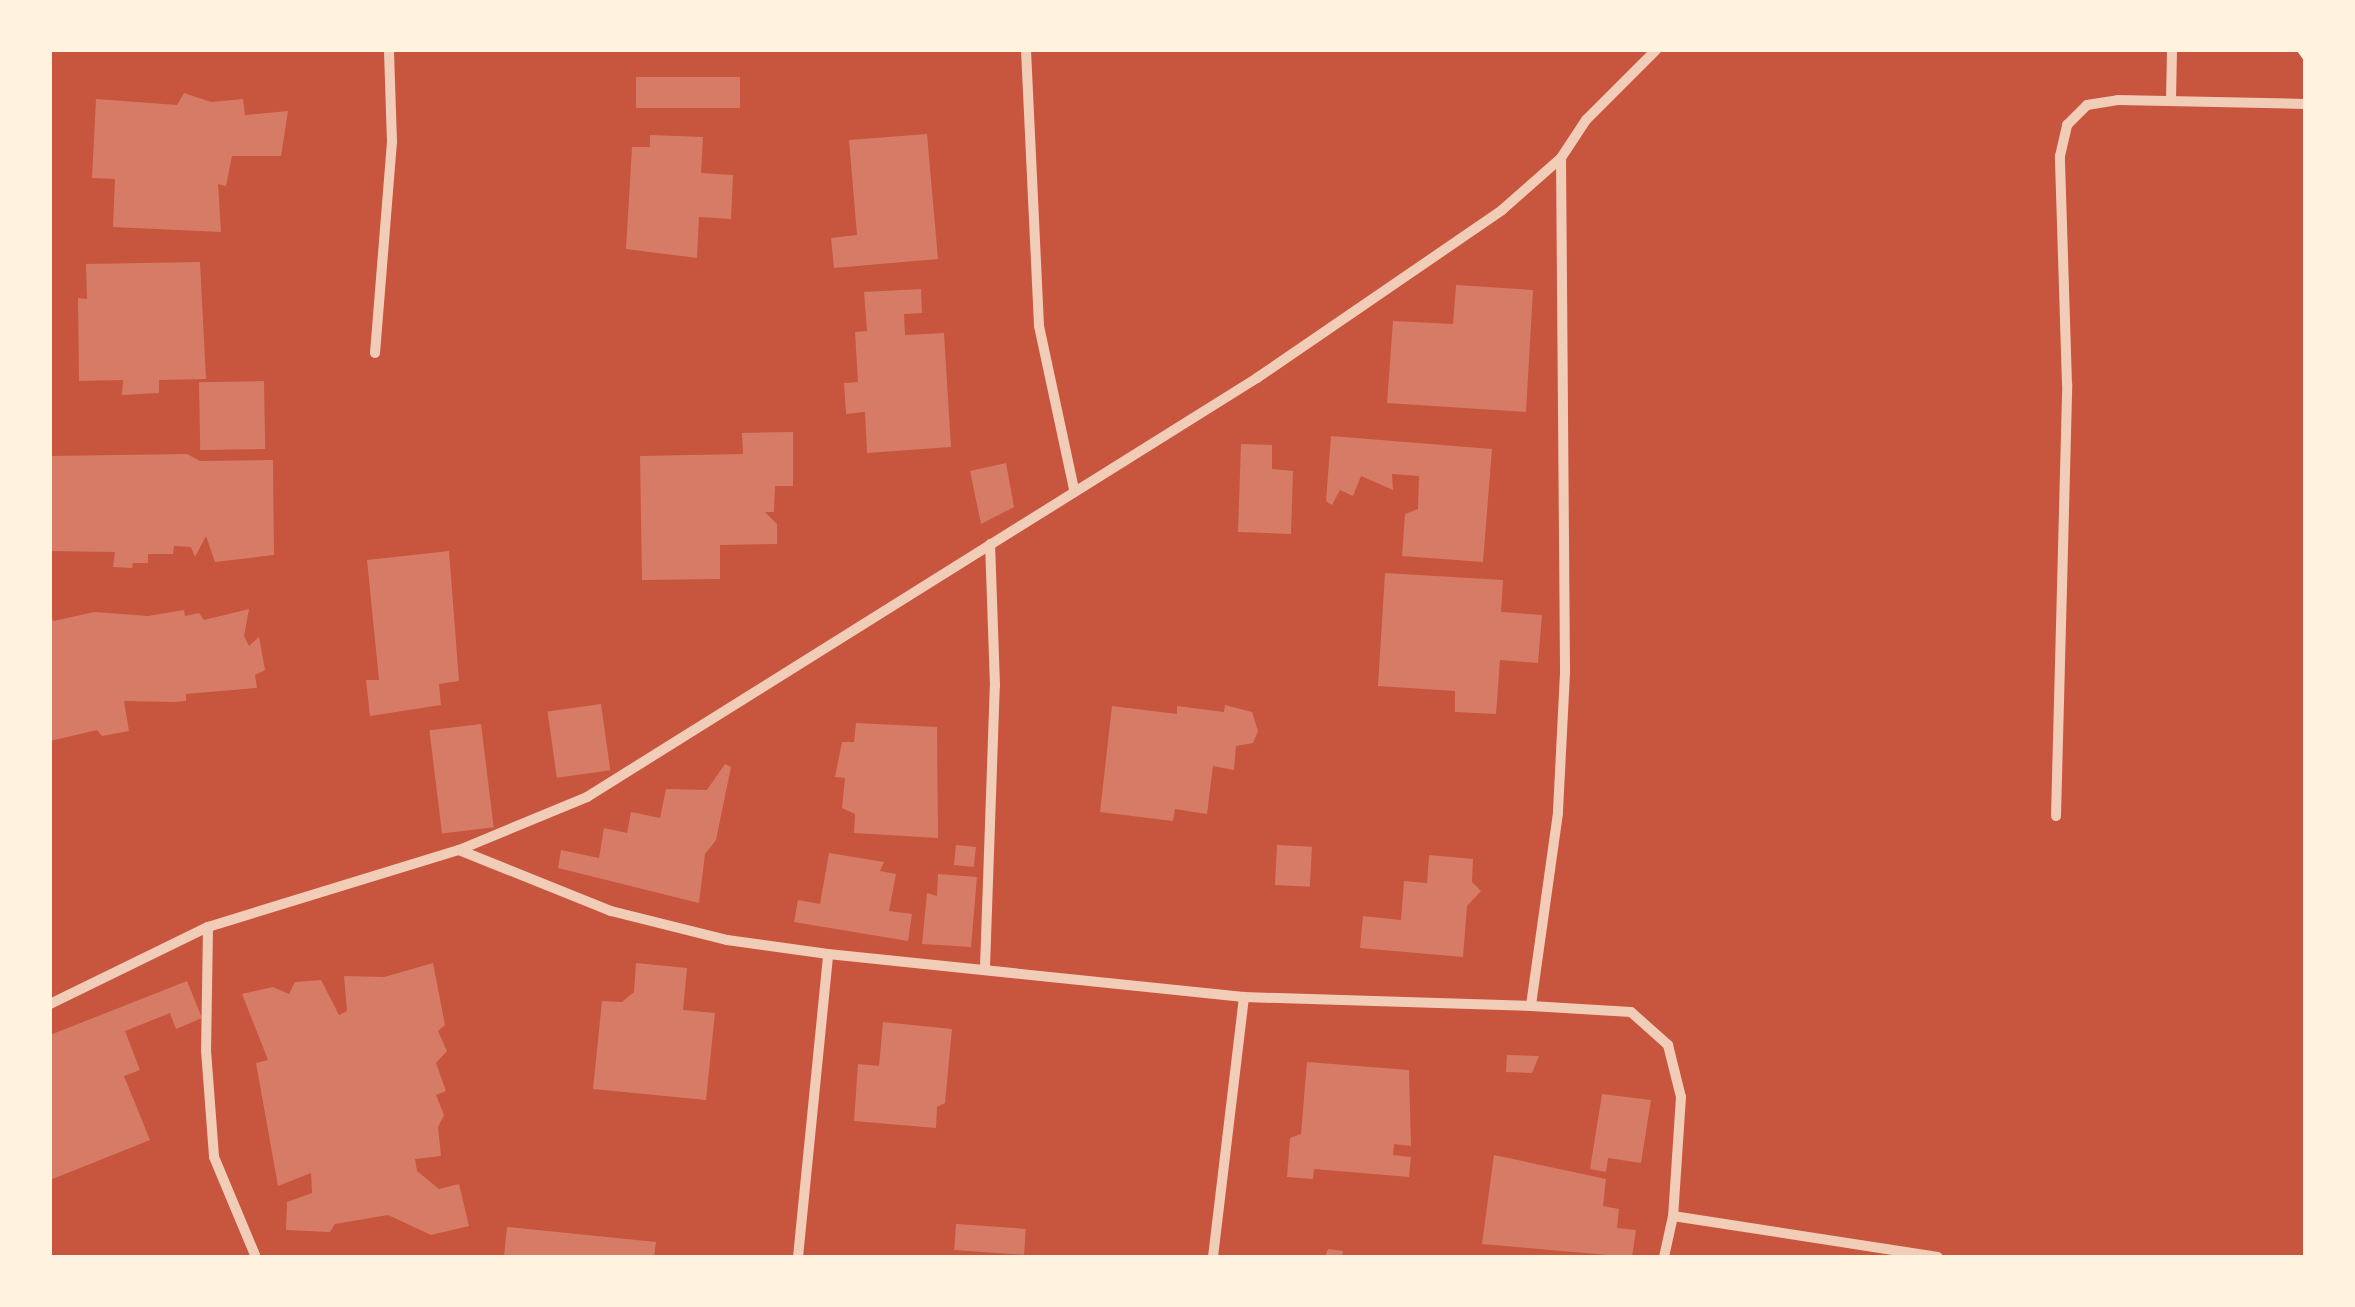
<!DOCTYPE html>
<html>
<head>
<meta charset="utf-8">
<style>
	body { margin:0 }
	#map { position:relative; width:2355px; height:1307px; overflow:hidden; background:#c8553d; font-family:Mulish,sans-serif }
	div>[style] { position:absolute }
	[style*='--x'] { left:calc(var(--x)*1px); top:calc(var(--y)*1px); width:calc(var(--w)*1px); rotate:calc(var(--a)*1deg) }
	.building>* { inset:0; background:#d67c66; transform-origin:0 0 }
	.path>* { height:6px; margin:-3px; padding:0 3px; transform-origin:3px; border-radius:3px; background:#fff3e0 }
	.minor>* { height:10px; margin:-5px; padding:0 5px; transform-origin:5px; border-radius:5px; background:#f1ccb7 }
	span { translate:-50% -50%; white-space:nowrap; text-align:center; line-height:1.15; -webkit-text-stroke:10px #fff3e0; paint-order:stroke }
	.frame { position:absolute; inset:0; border:52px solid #fff3e0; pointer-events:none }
</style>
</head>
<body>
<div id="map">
	<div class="building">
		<div style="left:740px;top:77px;width:31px;height:104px;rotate:90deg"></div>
		<div style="clip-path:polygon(184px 93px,211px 102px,243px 99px,245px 115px,288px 111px,281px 156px,232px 156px,226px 186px,218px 184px,221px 232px,113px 227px,115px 179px,92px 178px,96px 99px,177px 105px)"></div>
		<div style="clip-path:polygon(927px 134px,938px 259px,834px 268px,831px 238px,857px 235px,849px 140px)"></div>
		<div style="clip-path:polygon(650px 135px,703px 137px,701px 173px,733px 175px,731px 219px,699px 217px,697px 258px,626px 249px,632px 147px,650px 147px)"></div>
		<div style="clip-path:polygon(200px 262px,206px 379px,159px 380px,159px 393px,122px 395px,123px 380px,79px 381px,78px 298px,87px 299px,86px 264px)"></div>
		<div style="clip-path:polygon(1456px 285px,1533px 290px,1526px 412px,1387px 403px,1393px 321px,1453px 324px)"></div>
		<div style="clip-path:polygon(921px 289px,922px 313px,904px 314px,905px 335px,944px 333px,951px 447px,867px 453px,865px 412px,846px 414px,844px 383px,858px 382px,855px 332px,867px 331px,864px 292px)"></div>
		<div style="left:264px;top:381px;width:68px;height:65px;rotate:89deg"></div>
		<div style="clip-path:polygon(793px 432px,793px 486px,775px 486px,774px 512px,765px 512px,777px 524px,777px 544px,720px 545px,720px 579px,642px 580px,640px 456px,743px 454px,742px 433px)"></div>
		<div style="clip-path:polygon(1331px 436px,1492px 449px,1483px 562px,1402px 556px,1405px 514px,1418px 509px,1419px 476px,1392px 474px,1393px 490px,1361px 476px,1353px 496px,1340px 490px,1332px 505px,1326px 501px)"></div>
		<div style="clip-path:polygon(1241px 444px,1272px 445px,1272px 469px,1293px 471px,1291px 534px,1238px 532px)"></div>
		<div style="clip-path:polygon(187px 454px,200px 461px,273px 460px,274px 555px,215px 562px,206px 536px,195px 557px,191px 547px,174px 546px,173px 554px,148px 554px,148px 563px,133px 563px,132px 568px,113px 567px,115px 552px,50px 551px,50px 456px)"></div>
		<div style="clip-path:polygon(1006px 463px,1014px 507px,981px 524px,970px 471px)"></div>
		<div style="clip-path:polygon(449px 551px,459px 681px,439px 684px,441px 705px,370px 716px,366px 680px,379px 680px,367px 560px)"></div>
		<div style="clip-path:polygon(1385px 573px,1503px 580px,1501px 612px,1542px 615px,1538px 663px,1500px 660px,1496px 714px,1455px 712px,1455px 691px,1378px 686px)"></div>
		<div style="clip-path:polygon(249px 609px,244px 636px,249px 646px,259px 637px,265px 670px,255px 675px,257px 688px,186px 694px,186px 701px,174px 702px,124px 701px,129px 731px,102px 736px,97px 730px,50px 741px,50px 616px,54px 621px,94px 612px,148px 616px,184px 610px,185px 616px,199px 613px,204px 620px)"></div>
		<div style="left:601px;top:704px;width:67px;height:54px;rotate:82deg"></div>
		<div style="clip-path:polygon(1225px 705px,1252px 712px,1258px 731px,1253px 743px,1236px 746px,1234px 770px,1213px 766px,1207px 814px,1175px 809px,1173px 821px,1100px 812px,1112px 706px,1177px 714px,1177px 706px,1224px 712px)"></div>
		<div style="clip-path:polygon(856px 723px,937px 727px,938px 838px,854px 833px,855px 814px,842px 808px,845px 778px,835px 777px,842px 742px,854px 742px)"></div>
		<div style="left:481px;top:724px;width:104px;height:52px;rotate:83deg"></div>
		<div style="clip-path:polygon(725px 764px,731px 767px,716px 840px,705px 854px,699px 903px,558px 868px,561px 850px,599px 858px,604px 828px,627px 833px,631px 812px,660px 818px,666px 789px,707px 790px)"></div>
		<div style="left:956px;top:845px;width:20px;height:20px;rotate:6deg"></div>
		<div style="left:1277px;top:845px;width:35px;height:40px;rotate:3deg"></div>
		<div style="clip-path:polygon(829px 853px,884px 862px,880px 871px,896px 874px,889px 911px,912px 914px,908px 941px,794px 922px,798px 900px,820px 904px)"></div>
		<div style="clip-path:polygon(1429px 855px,1473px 859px,1472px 882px,1481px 891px,1467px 906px,1463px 957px,1360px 948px,1363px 916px,1401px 920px,1404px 881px,1427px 883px)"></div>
		<div style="clip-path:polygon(938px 874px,977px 877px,971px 947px,922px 944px,927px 893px,937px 896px)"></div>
		<div style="clip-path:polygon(433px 963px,445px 1025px,438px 1031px,447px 1051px,436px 1063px,446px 1091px,436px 1095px,444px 1115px,438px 1127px,441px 1156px,415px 1159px,417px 1171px,439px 1189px,459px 1184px,469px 1226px,431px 1235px,388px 1215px,335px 1224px,330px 1232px,286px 1230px,287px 1202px,312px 1193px,311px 1173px,278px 1186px,256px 1063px,268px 1060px,242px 994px,273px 987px,289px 994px,295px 982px,321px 980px,339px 1015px,347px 1011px,344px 976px,384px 977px)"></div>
		<div style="clip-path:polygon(636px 963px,687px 968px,683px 1010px,715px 1013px,706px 1100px,593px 1089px,602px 1001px,622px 1002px,634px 992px)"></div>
		<div style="clip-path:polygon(187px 981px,202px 1018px,176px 1029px,170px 1013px,125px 1031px,140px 1070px,124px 1076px,150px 1140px,50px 1180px,50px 1035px)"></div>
		<div style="clip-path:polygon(883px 1022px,952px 1029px,945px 1103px,937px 1107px,936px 1128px,854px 1121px,858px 1064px,879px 1066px)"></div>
		<div style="clip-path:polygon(1507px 1055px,1539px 1056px,1532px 1073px,1506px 1072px)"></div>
		<div style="clip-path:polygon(1307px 1062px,1409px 1070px,1411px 1146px,1394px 1144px,1393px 1155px,1411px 1157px,1409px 1177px,1314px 1169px,1313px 1179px,1287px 1177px,1290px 1138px,1301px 1134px)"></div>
		<div style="clip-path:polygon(1602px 1094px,1651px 1100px,1641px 1163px,1608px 1158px,1606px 1172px,1590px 1169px)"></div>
		<div style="clip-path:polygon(1494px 1155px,1606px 1179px,1603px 1206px,1619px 1209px,1617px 1228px,1636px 1230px,1632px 1257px,1482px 1244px)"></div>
		<div style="left:956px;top:1224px;width:70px;height:26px;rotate:4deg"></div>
		<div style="clip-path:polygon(507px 1227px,656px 1242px,654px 1257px,504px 1257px)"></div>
		<div style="clip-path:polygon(1328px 1249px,1343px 1251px,1342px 1257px,1325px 1257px)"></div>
	</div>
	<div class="path">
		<div style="--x:2300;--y:50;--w:9;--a:54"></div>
	</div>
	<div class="minor">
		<div style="--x:1026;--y:50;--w:276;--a:87.3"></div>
		<div style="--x:1039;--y:326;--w:167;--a:77.9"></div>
		<div style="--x:1656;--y:50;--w:99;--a:135"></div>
		<div style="--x:1586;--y:120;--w:45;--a:123.3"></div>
		<div style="--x:1561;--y:158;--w:515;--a:89.55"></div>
		<div style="--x:1565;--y:673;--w:140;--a:92.9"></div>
		<div style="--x:1558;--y:813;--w:195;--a:98"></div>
		<div style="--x:1531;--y:1006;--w:100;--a:3.4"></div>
		<div style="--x:1631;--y:1012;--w:50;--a:41.7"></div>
		<div style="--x:1668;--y:1045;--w:54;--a:76"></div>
		<div style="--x:1681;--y:1097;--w:119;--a:93.8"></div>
		<div style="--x:2171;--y:99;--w:49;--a:-88.8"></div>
		<div style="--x:375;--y:353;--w:212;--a:-85.4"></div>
		<div style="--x:392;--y:142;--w:92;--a:-91.9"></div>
		<div style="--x:2056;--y:816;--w:432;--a:-88.5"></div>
		<div style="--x:2067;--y:384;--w:228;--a:-91.8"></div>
		<div style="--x:2060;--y:156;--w:32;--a:-77"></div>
		<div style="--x:2067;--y:125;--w:28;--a:-45"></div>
		<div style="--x:2087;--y:105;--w:31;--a:-9"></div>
		<div style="--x:2118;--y:100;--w:187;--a:1.2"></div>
		<div style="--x:459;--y:850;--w:164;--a:21.9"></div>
		<div style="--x:611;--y:911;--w:120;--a:14"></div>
		<div style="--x:727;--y:940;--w:102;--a:7.9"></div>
		<div style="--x:828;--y:954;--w:418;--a:5.9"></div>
		<div style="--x:1244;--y:997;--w:287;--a:1.8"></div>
		<div style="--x:208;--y:927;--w:123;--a:90.9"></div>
		<div style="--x:206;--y:1050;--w:107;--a:85.7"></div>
		<div style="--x:214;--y:1157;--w:106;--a:67.3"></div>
		<div style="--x:985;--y:967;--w:281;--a:-88"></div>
		<div style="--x:995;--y:686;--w:142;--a:-92"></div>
		<div style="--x:50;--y:1004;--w:176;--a:-26"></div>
		<div style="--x:208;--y:927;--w:263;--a:-17.1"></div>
		<div style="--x:459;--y:850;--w:139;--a:-22.5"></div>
		<div style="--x:587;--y:797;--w:790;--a:-32.02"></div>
		<div style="--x:1257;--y:378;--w:297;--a:-34.4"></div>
		<div style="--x:1502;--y:210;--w:79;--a:-41.4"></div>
		<div style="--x:798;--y:1257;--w:304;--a:-84.3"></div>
		<div style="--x:1213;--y:1257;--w:262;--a:-83.2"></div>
		<div style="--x:1664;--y:1257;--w:42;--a:-77.6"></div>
		<div style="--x:1673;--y:1216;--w:268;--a:8.8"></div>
	</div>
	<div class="frame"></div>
</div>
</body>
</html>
